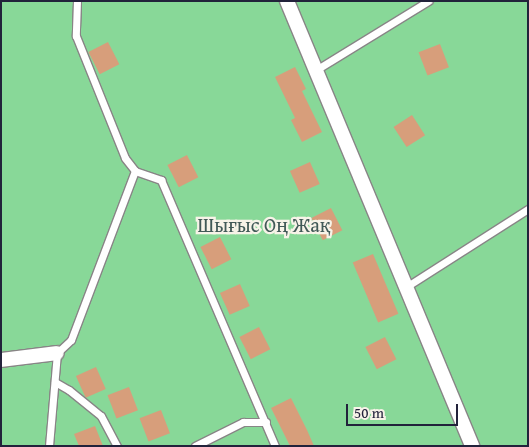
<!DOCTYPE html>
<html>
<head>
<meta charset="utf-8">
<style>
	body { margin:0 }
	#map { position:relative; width:529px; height:447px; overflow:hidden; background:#ede8d0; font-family:"Gentium Book Plus",serif }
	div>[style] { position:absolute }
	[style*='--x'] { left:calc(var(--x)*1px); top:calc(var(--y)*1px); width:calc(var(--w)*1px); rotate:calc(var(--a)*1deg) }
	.green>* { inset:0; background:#88d898; transform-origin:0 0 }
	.building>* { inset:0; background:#d79e7b; transform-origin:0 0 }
	.roads { filter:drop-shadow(1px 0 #888586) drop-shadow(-1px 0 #888586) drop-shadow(0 1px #888586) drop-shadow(0 -1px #888586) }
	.service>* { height:7px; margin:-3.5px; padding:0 3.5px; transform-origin:3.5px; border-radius:3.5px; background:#fff }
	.minor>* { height:14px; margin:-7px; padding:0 7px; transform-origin:7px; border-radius:7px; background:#fff }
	span { translate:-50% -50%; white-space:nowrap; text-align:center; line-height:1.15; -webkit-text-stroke:4.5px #f7f3e8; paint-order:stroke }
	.park-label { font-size:20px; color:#415957 }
	.frame { position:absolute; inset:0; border:2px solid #22223b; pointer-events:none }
	.scale { position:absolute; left:346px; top:404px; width:112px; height:22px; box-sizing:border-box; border:2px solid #22223b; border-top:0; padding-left:6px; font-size:15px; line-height:18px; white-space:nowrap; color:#22223b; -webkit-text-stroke:4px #f7f3e8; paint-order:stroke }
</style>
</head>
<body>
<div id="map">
	<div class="green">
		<div style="left:1px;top:1px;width:527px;height:445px"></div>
	</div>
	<div class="building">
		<div style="left:108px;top:42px;width:25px;height:22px;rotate:63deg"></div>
		<div style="left:440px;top:44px;width:25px;height:23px;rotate:69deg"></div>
		<div style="clip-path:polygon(295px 67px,306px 89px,302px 91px,322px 132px,302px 142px,291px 120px,295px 118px,275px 77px)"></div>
		<div style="left:412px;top:115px;width:24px;height:22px;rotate:57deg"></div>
		<div style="left:187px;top:155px;width:25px;height:22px;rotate:63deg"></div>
		<div style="left:310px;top:162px;width:24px;height:22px;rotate:66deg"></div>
		<div style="left:331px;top:208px;width:25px;height:22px;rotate:63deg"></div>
		<div style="left:220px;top:237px;width:25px;height:22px;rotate:63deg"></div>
		<div style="left:373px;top:254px;width:65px;height:22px;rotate:67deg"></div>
		<div style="left:240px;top:284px;width:24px;height:22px;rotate:66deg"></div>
		<div style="left:259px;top:327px;width:25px;height:22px;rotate:63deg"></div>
		<div style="left:385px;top:337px;width:25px;height:22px;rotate:63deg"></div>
		<div style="left:96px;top:367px;width:24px;height:22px;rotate:66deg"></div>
		<div style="left:129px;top:387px;width:25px;height:23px;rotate:69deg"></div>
		<div style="clip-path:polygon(291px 398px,307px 430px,314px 446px,290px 446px,271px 408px)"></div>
		<div style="left:161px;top:410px;width:25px;height:23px;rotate:69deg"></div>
		<div style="clip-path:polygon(95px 426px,103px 446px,79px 446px,74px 434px)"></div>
	</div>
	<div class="roads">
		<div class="service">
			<div style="--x:77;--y:1;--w:35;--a:92"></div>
			<div style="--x:76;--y:36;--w:131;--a:68.1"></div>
			<div style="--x:125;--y:158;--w:16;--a:52"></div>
			<div style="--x:135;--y:171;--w:28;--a:19"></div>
			<div style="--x:161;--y:180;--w:289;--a:66.8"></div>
			<div style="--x:316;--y:70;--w:132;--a:-31.6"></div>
			<div style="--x:406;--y:287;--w:145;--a:-32.6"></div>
			<div style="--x:55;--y:382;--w:16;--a:30"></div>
			<div style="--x:69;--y:390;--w:41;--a:39.1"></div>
			<div style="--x:101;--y:416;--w:34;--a:62"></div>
			<div style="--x:49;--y:446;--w:93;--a:-85.1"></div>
			<div style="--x:57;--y:353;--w:19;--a:-43"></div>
			<div style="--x:71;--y:340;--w:181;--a:-69.3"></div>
			<div style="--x:195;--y:446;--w:54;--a:-26.6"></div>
			<div style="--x:243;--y:422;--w:23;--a:0"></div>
		</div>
		<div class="minor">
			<div style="--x:287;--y:1;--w:482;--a:67.4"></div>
			<div style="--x:1;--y:360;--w:56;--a:-7.1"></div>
		</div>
	</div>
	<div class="park-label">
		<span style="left:264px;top:224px">Шығыс Оң Жақ</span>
	</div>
	<div class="frame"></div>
	<div class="scale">50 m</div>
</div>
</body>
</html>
